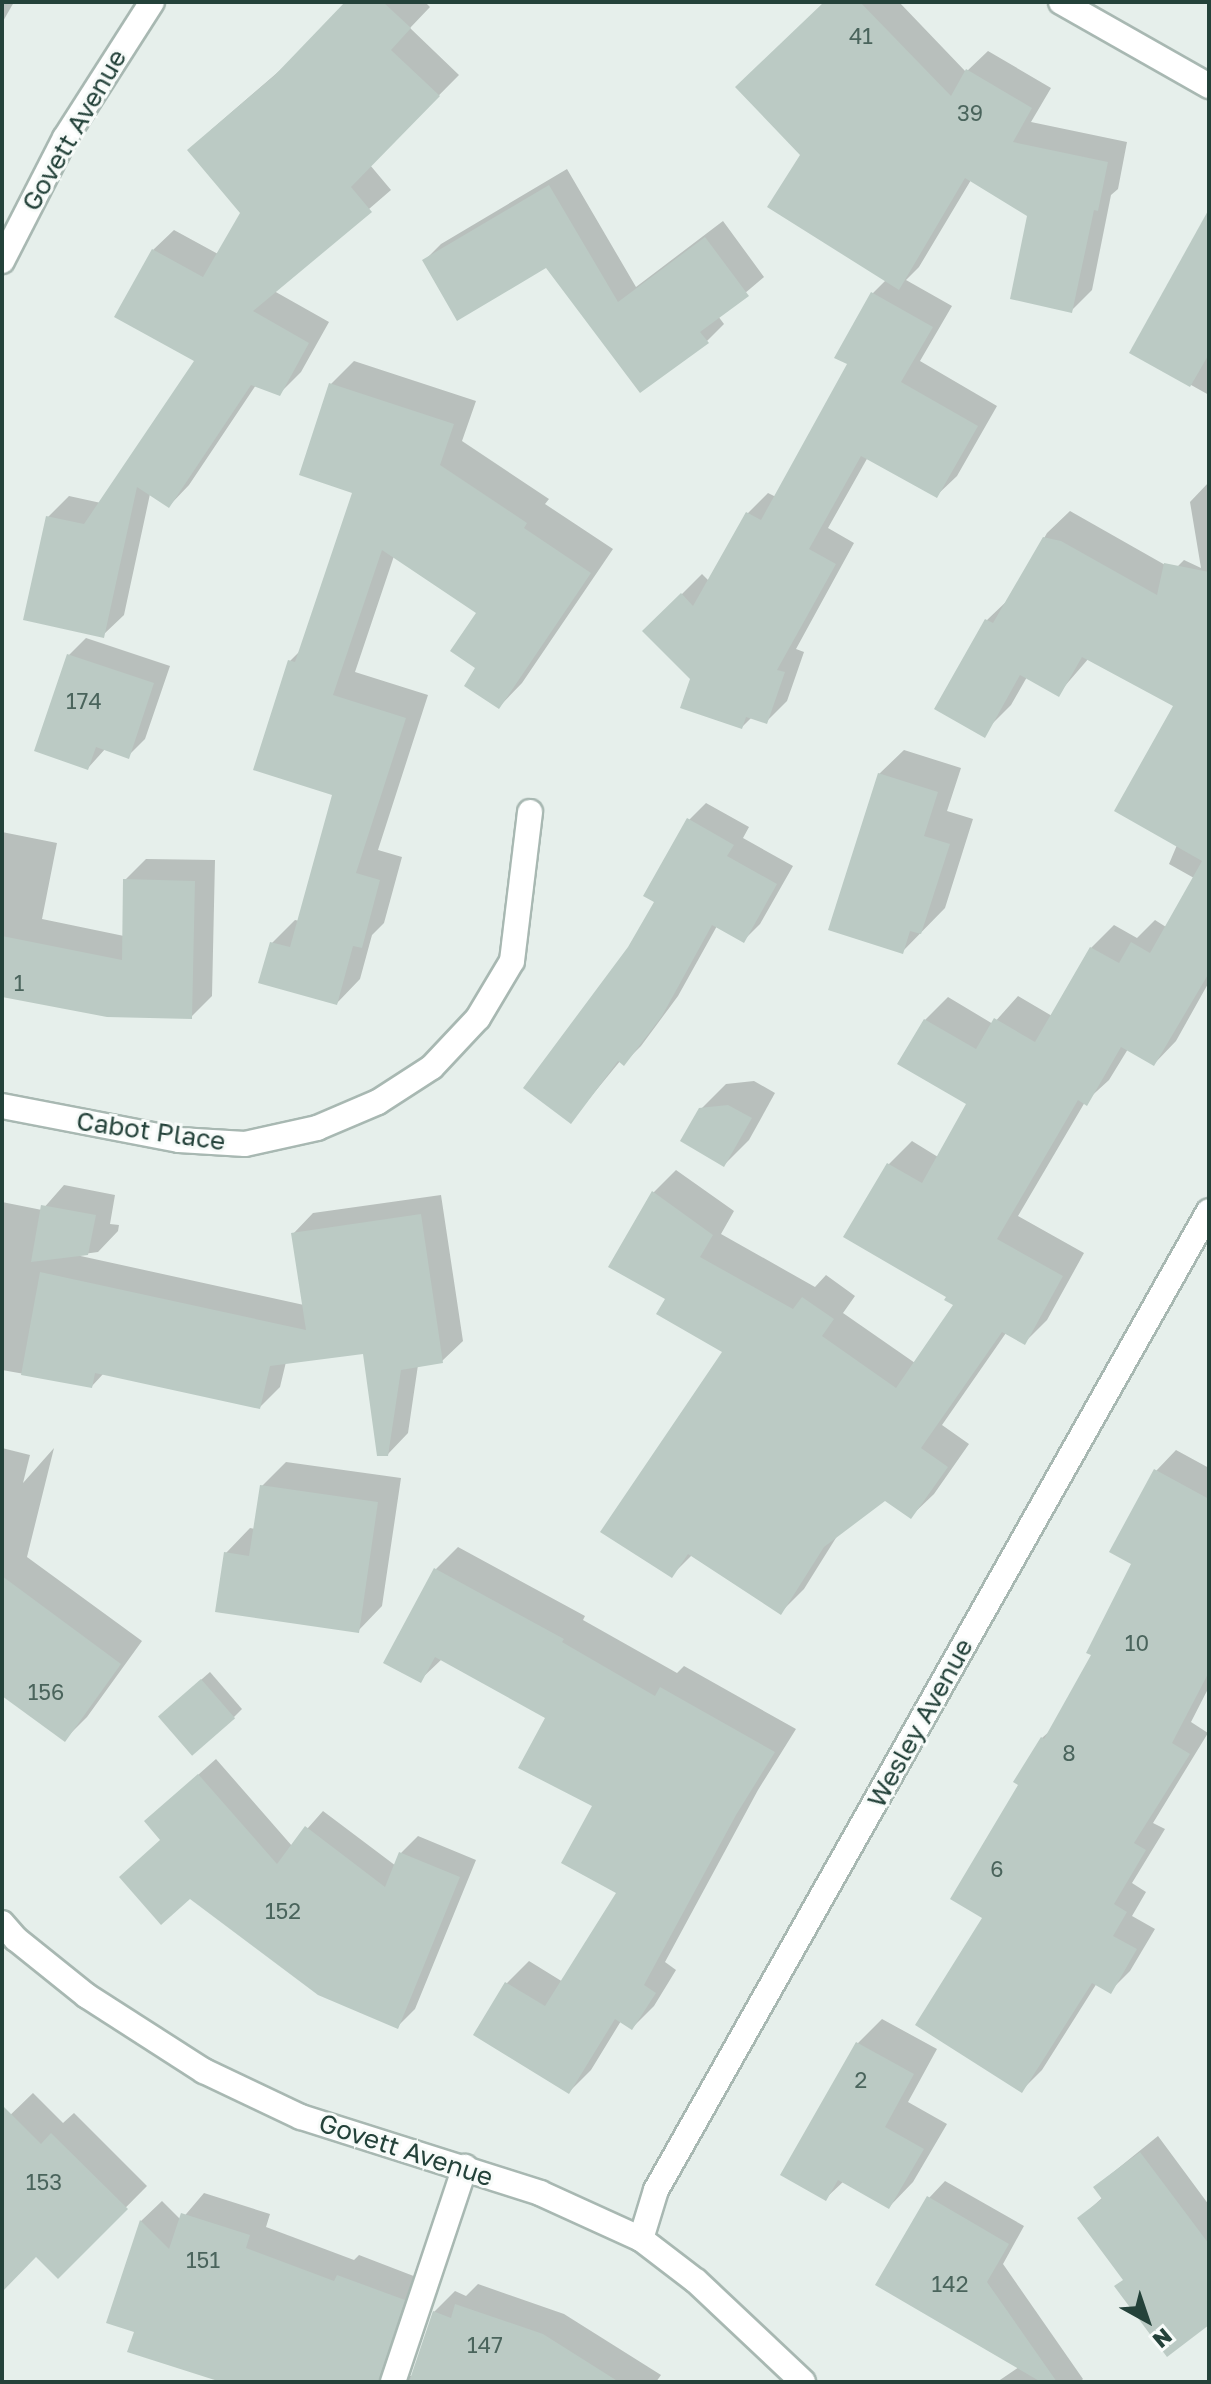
<!DOCTYPE html>
<html>
<head>
<meta charset="utf-8">
<style>
	body { margin:0 }
	#map { position:relative; width:1211px; height:2384px; overflow:hidden; background:#e6efeb; font-family:"Golos Text",sans-serif }
	div>[style] { position:absolute }
	[style*='--x'] { left:calc(var(--x)*1px); top:calc(var(--y)*1px); width:calc(var(--w)*1px); rotate:calc(var(--a)*1deg) }
	.shadow>* { inset:0; background:#0003 }
	.building>* { inset:0; background:#bbcac4; transform-origin:0 0 }
	.roads { filter:drop-shadow(2px 0 #a8b8b2) drop-shadow(-2px 0 #a8b8b2) drop-shadow(0 2px #a8b8b2) drop-shadow(0 -2px #a8b8b2) }
	.service>* { height:24px; margin:-12px; padding:0 12px; transform-origin:12px; border-radius:12px; background:#fff }
	.minor>* { height:24px; margin:-12px; padding:0 12px; transform-origin:12px; border-radius:12px; background:#fff }
	span { translate:-50% -50%; white-space:nowrap; text-align:center; line-height:1.15; -webkit-text-stroke:6px #f7fbf9; paint-order:stroke }
	.number-label { font-size:22px; color:#4a645c }
	.number-label span { -webkit-text-stroke-width:0 }
	.street-label { font-size:26px; color:#24423a }
	.frame { position:absolute; inset:0; border:4px solid #24423a; pointer-events:none }
	.north { position:absolute; left:1107px; top:2280px; width:80px; height:80px; -webkit-text-stroke:6px #f7fbf9; paint-order:stroke; rotate:140deg; font-size:22px; font-weight:700; line-height:32px; text-align:center; color:#24423a }
	.north::after { content:''; display:block; margin:auto; width:28px; height:36px; background:#24423a; clip-path:polygon(50% 0,100% 100%,50% 72%,0 100%) }
</style>
</head>
<body>
<div id="map">
	<div class="shadow">
		<div style="clip-path:polygon(2px 2px,14px 2px,2px 23px)"></div>
		<div style="clip-path:polygon(347px 2px,425px 2px,430px 7px,410px 28px,459px 75px,370px 165px,391px 190px,274px 291px,329px 322px,301px 372px,280px 393px,256px 385px,189px 485px,169px 506px,150px 494px,124px 615px,103px 635px,48px 517px,69px 496px,101px 503px,197px 360px,153px 250px,174px 230px,218px 254px,242px 213px,211px 130px,292px 60px)"></div>
		<div style="clip-path:polygon(826px 2px,899px 2px,966px 72px,988px 51px,1051px 88px,1031px 122px,1127px 142px,1118px 189px,1111px 195px,1092px 290px,1072px 310px,1030px 215px,971px 180px,919px 267px,906px 280px,952px 306px,920px 361px,997px 406px,957px 476px,936px 496px,868px 457px,828px 528px,854px 543px,796px 649px,804px 652px,787px 701px,766px 722px,752px 717px,742px 727px,645px 631px,702px 574px,709px 581px,748px 513px,768px 493px,776px 497px,850px 363px,837px 357px,873px 293px,887px 279px,803px 155px)"></div>
		<div style="clip-path:polygon(567px 169px,636px 287px,723px 221px,764px 277px,718px 316px,724px 324px,707px 341px,641px 391px,547px 265px,424px 261px,441px 244px)"></div>
		<div style="clip-path:polygon(1209px 213px,1209px 395px,1132px 352px)"></div>
		<div style="clip-path:polygon(354px 361px,476px 401px,462px 441px,549px 499px,545px 504px,613px 549px,522px 683px,499px 707px,478px 668px,479px 612px,394px 556px,355px 672px,428px 695px,378px 850px,402px 857px,384px 923px,372px 935px,360px 979px,337px 1003px,272px 943px,295px 920px,300px 921px,334px 794px,290px 661px,302px 649px,354px 491px,331px 384px)"></div>
		<div style="clip-path:polygon(1209px 482px,1209px 982px,1176px 1041px,1154px 1064px,1128px 1049px,1109px 1080px,1085px 1102px,1018px 1216px,1084px 1253px,1047px 1320px,1024px 1343px,1006px 1333px,942px 1425px,969px 1444px,934px 1494px,911px 1516px,885px 1498px,839px 1533px,804px 1589px,781px 1612px,693px 1554px,671px 1576px,724px 1351px,667px 1298px,653px 1193px,676px 1170px,734px 1211px,721px 1234px,815px 1287px,826px 1275px,855px 1296px,843px 1313px,915px 1363px,956px 1304px,948px 1296px,846px 1236px,889px 1164px,912px 1141px,938px 1157px,969px 1103px,925px 1020px,948px 997px,993px 1024px,1018px 996px,1052px 1016px,1091px 948px,1114px 925px,1137px 938px,1155px 920px,1166px 927px,1194px 878px,1169px 864px,1177px 845px,1176px 705px,1089px 658px,1058px 694px,1027px 677px,1011px 705px,988px 728px,987px 620px,1010px 598px,1047px 533px,1070px 511px,1174px 570px,1184px 560px,1201px 568px,1190px 502px)"></div>
		<div style="clip-path:polygon(86px 638px,170px 666px,145px 739px,128px 756px,106px 748px,88px 768px,69px 655px)"></div>
		<div style="clip-path:polygon(904px 750px,961px 768px,947px 811px,973px 819px,945px 908px,902px 952px,879px 774px)"></div>
		<div style="clip-path:polygon(706px 803px,749px 827px,743px 838px,793px 866px,760px 924px,743px 941px,717px 926px,678px 996px,641px 1046px,624px 1063px,621px 1060px,571px 1121px,630px 948px,657px 902px,689px 820px)"></div>
		<div style="clip-path:polygon(2px 832px,57px 843px,42px 919px,124px 936px,125px 880px,146px 859px,215px 860px,212px 996px,191px 1017px,2px 995px)"></div>
		<div style="clip-path:polygon(754px 1081px,775px 1093px,749px 1140px,724px 1165px,701px 1109px,726px 1084px)"></div>
		<div style="clip-path:polygon(64px 1185px,115px 1195px,110px 1224px,119px 1225px,118px 1231px,98px 1252px,76px 1255px,304px 1305px,293px 1234px,313px 1213px,441px 1195px,463px 1341px,442px 1361px,418px 1365px,408px 1433px,388px 1454px,365px 1352px,286px 1362px,280px 1387px,260px 1407px,104px 1373px,92px 1386px,2px 1370px,2px 1202px,42px 1210px)"></div>
		<div style="clip-path:polygon(2px 1448px,30px 1455px,23px 1483px,54px 1448px,27px 1557px,142px 1641px,87px 1717px,65px 1739px,2px 1693px)"></div>
		<div style="clip-path:polygon(1176px 1450px,1209px 1468px,1209px 1687px,1191px 1722px,1208px 1733px,1153px 1823px,1165px 1829px,1132px 1883px,1146px 1892px,1132px 1916px,1155px 1929px,1130px 1971px,1110px 1991px,1097px 1983px,1042px 2070px,1022px 2090px,985px 1918px,1020px 1784px,1042px 1738px,1051px 1730px,1093px 1654px,1134px 1564px,1156px 1471px)"></div>
		<div style="clip-path:polygon(286px 1462px,401px 1478px,382px 1606px,358px 1631px,226px 1553px,250px 1528px,255px 1529px,262px 1486px)"></div>
		<div style="clip-path:polygon(458px 1547px,585px 1616px,583px 1620px,677px 1673px,684px 1666px,796px 1729px,758px 1790px,665px 1962px,676px 1970px,654px 2006px,632px 2028px,621px 2021px,591px 2070px,569px 2092px,475px 2034px,507px 1983px,529px 1961px,563px 1982px,619px 1892px,595px 1805px,547px 1717px,442px 1659px,420px 1680px,386px 1662px,436px 1569px)"></div>
		<div style="clip-path:polygon(210px 1672px,242px 1709px,234px 1717px,169px 1708px)"></div>
		<div style="clip-path:polygon(216px 1759px,292px 1846px,323px 1811px,396px 1866px,401px 1853px,418px 1836px,476px 1860px,415px 2009px,398px 2026px,162px 1840px,164px 1805px)"></div>
		<div style="clip-path:polygon(882px 2019px,937px 2049px,908px 2102px,947px 2124px,913px 2182px,889px 2207px,844px 2181px,826px 2198px,858px 2043px)"></div>
		<div style="clip-path:polygon(33px 2093px,63px 2123px,74px 2113px,147px 2186px,58px 2276px,37px 2255px,2px 2290px,2px 2123px)"></div>
		<div style="clip-path:polygon(1158px 2136px,1209px 2205px,1209px 2322px,1124px 2279px,1080px 2218px,1103px 2197px,1095px 2187px)"></div>
		<div style="clip-path:polygon(945px 2181px,1024px 2226px,1003px 2264px,1083px 2379px,1080px 2382px,997px 2382px,1019px 2367px,929px 2198px)"></div>
		<div style="clip-path:polygon(204px 2193px,270px 2214px,266px 2227px,354px 2260px,359px 2255px,424px 2280px,402px 2370px,409px 2376px,413px 2376px,434px 2312px,455px 2291px,466px 2296px,478px 2284px,564px 2314px,661px 2375px,656px 2382px,237px 2382px,137px 2331px,141px 2221px,162px 2201px,181px 2220px)"></div>
	</div>
	<div class="building">
		<div style="clip-path:polygon(345px 2px,383px 2px,411px 28px,391px 50px,440px 96px,351px 187px,372px 212px,253px 311px,309px 343px,280px 396px,251px 385px,169px 508px,137px 487px,104px 638px,23px 620px,46px 516px,84px 524px,194px 361px,114px 317px,152px 249px,203px 277px,240px 213px,187px 150px,274px 76px)"></div>
		<div style="clip-path:polygon(824px 2px,860px 2px,951px 96px,966px 69px,1032px 108px,1013px 142px,1108px 162px,1098px 211px,1094px 210px,1072px 313px,1010px 299px,1027px 216px,965px 178px,899px 290px,767px 207px,800px 155px,735px 87px)"></div>
		<div style="clip-path:polygon(549px 185px,618px 302px,705px 237px,749px 296px,700px 332px,709px 343px,640px 393px,546px 268px,457px 321px,422px 260px)"></div>
		<div style="clip-path:polygon(1209px 209px,1209px 354px,1190px 387px,1129px 353px)"></div>
		<div style="clip-path:polygon(871px 292px,933px 327px,901px 382px,978px 426px,937px 498px,861px 456px,809px 549px,836px 564px,777px 670px,785px 672px,767px 724px,746px 717px,742px 729px,680px 708px,690px 679px,642px 631px,681px 593px,693px 606px,746px 512px,761px 520px,847px 364px,834px 358px)"></div>
		<div style="clip-path:polygon(329px 383px,454px 424px,440px 465px,527px 523px,524px 528px,591px 573px,499px 709px,464px 686px,475px 668px,450px 651px,476px 613px,382px 550px,333px 695px,406px 718px,356px 873px,380px 880px,362px 948px,353px 946px,337px 1005px,258px 983px,270px 942px,290px 947px,332px 795px,253px 770px,288px 660px,295px 662px,352px 493px,299px 475px)"></div>
		<div style="clip-path:polygon(1043px 537px,1061px 541px,1157px 595px,1164px 563px,1209px 572px,1209px 973px,1154px 1066px,1121px 1047px,1087px 1106px,1078px 1100px,997px 1239px,1063px 1276px,1025px 1345px,1002px 1332px,921px 1448px,948px 1467px,911px 1519px,885px 1501px,824px 1547px,781px 1615px,688px 1554px,672px 1578px,600px 1532px,722px 1352px,656px 1314px,665px 1299px,608px 1267px,652px 1191px,713px 1235px,700px 1257px,793px 1309px,802px 1297px,834px 1319px,822px 1336px,896px 1388px,953px 1305px,944px 1300px,946px 1297px,843px 1237px,887px 1163px,922px 1183px,966px 1104px,897px 1064px,924px 1019px,976px 1049px,994px 1018px,1035px 1042px,1090px 947px,1119px 963px,1131px 942px,1150px 953px,1202px 861px,1114px 811px,1173px 706px,1082px 657px,1059px 697px,1020px 675px,985px 738px,934px 709px,985px 619px,993px 623px)"></div>
		<div style="clip-path:polygon(67px 654px,154px 683px,129px 759px,96px 747px,88px 770px,34px 751px)"></div>
		<div style="clip-path:polygon(878px 773px,938px 792px,924px 836px,950px 844px,921px 934px,910px 931px,903px 954px,828px 930px)"></div>
		<div style="clip-path:polygon(687px 818px,734px 845px,727px 856px,777px 884px,744px 943px,712px 925px,662px 1016px,624px 1066px,618px 1061px,571px 1124px,523px 1088px,628px 947px,654px 902px,643px 896px)"></div>
		<div style="clip-path:polygon(123px 879px,195px 881px,192px 1019px,107px 1017px,2px 997px,2px 936px,122px 960px)"></div>
		<div style="clip-path:polygon(728px 1105px,752px 1118px,724px 1167px,680px 1141px,699px 1108px)"></div>
		<div style="clip-path:polygon(41px 1205px,96px 1215px,88px 1255px,31px 1262px)"></div>
		<div style="clip-path:polygon(421px 1214px,443px 1363px,401px 1370px,388px 1456px,377px 1456px,363px 1354px,270px 1366px,260px 1409px,95px 1373px,92px 1388px,21px 1375px,40px 1272px,306px 1330px,291px 1233px)"></div>
		<div style="clip-path:polygon(1154px 1469px,1209px 1499px,1209px 1672px,1172px 1743px,1190px 1754px,1134px 1843px,1146px 1850px,1114px 1904px,1127px 1912px,1113px 1936px,1137px 1949px,1111px 1994px,1092px 1983px,1022px 2093px,915px 2025px,982px 1918px,950px 1899px,1018px 1785px,1013px 1782px,1041px 1737px,1044px 1739px,1091px 1655px,1086px 1653px,1131px 1564px,1109px 1552px)"></div>
		<div style="clip-path:polygon(260px 1485px,378px 1502px,359px 1633px,215px 1612px,224px 1552px,249px 1556px)"></div>
		<div style="clip-path:polygon(434px 1568px,564px 1639px,562px 1642px,655px 1696px,660px 1687px,775px 1752px,736px 1815px,644px 1985px,656px 1993px,632px 2030px,615px 2019px,569px 2094px,473px 2035px,505px 1982px,545px 2006px,616px 1893px,561px 1863px,592px 1806px,518px 1768px,545px 1718px,435px 1657px,421px 1683px,383px 1663px)"></div>
		<div style="clip-path:polygon(2px 1576px,121px 1664px,65px 1742px,2px 1696px)"></div>
		<div style="left:201px;top:1679px;width:52px;height:57px;rotate:49deg"></div>
		<div style="clip-path:polygon(198px 1774px,277px 1864px,305px 1826px,385px 1887px,399px 1852px,460px 1877px,398px 2029px,318px 1995px,190px 1899px,161px 1925px,119px 1877px,160px 1840px,144px 1821px)"></div>
		<div style="clip-path:polygon(856px 2042px,914px 2074px,885px 2127px,924px 2149px,889px 2209px,838px 2180px,826px 2201px,780px 2175px)"></div>
		<div style="clip-path:polygon(2px 2105px,41px 2144px,51px 2133px,128px 2209px,58px 2279px,36px 2257px,2px 2292px)"></div>
		<div style="clip-path:polygon(1140px 2152px,1209px 2244px,1209px 2325px,1167px 2357px,1114px 2286px,1123px 2280px,1077px 2218px,1102px 2199px,1093px 2187px)"></div>
		<div style="clip-path:polygon(927px 2196px,1009px 2244px,987px 2282px,1057px 2382px,1041px 2382px,875px 2285px)"></div>
		<div style="clip-path:polygon(181px 2213px,250px 2235px,246px 2248px,334px 2281px,337px 2275px,405px 2300px,378px 2382px,221px 2382px,127px 2352px,134px 2332px,106px 2323px,140px 2220px,169px 2249px)"></div>
		<div style="clip-path:polygon(455px 2304px,543px 2334px,619px 2382px,409px 2382px,433px 2311px,451px 2318px)"></div>
	</div>
	<div class="roads">
		<div class="service">
			<div style="--x:393;--y:2382;--w:227;--a:-71.5"></div>
		</div>
		<div class="minor">
			<div style="--x:1061;--y:2;--w:170;--a:29.6"></div>
			<div style="--x:2;--y:261;--w:138;--a:-62.9"></div>
			<div style="--x:65;--y:138;--w:161;--a:-57.4"></div>
			<div style="--x:2;--y:1106;--w:180;--a:10.9"></div>
			<div style="--x:179;--y:1140;--w:66;--a:3.5"></div>
			<div style="--x:245;--y:1144;--w:74;--a:-12.5"></div>
			<div style="--x:317;--y:1128;--w:66;--a:-23.1"></div>
			<div style="--x:378;--y:1102;--w:64;--a:-32.9"></div>
			<div style="--x:432;--y:1067;--w:67;--a:-46.8"></div>
			<div style="--x:478;--y:1018;--w:66;--a:-59.2"></div>
			<div style="--x:512;--y:961;--w:150;--a:-83.1"></div>
			<div style="--x:2;--y:1923;--w:21;--a:49"></div>
			<div style="--x:16;--y:1939;--w:91;--a:38.8"></div>
			<div style="--x:87;--y:1996;--w:139;--a:32.7"></div>
			<div style="--x:204;--y:2071;--w:107;--a:25.4"></div>
			<div style="--x:301;--y:2117;--w:251;--a:17.6"></div>
			<div style="--x:540;--y:2193;--w:111;--a:24.5"></div>
			<div style="--x:641;--y:2239;--w:69;--a:37.4"></div>
			<div style="--x:696;--y:2281;--w:147;--a:43.3"></div>
			<div style="--x:641;--y:2239;--w:51;--a:-73"></div>
			<div style="--x:656;--y:2190;--w:1124;--a:-60.54"></div>
		</div>
	</div>
	<div class="number-label">
		<span style="left:861px;top:36px">41</span>
		<span style="left:970px;top:113px">39</span>
		<span style="left:84px;top:701px">174</span>
		<span style="left:19px;top:983px">1</span>
		<span style="left:1137px;top:1643px">10</span>
		<span style="left:46px;top:1692px">156</span>
		<span style="left:1069px;top:1753px">8</span>
		<span style="left:997px;top:1869px">6</span>
		<span style="left:283px;top:1911px">152</span>
		<span style="left:861px;top:2080px">2</span>
		<span style="left:44px;top:2182px">153</span>
		<span style="left:203px;top:2260px">151</span>
		<span style="left:950px;top:2284px">142</span>
		<span style="left:485px;top:2345px">147</span>
	</div>
	<div class="street-label">
		<span style="left:74px;top:130px;rotate:-60deg">Govett Avenue</span>
		<span style="left:151px;top:1131px;rotate:8deg">Cabot Place</span>
		<span style="left:920px;top:1723px;rotate:-61deg">Wesley Avenue</span>
		<span style="left:406px;top:2150px;rotate:18deg">Govett Avenue</span>
	</div>
	<div class="frame"></div>
	<div class="north">N</div>
</div>
</body>
</html>
